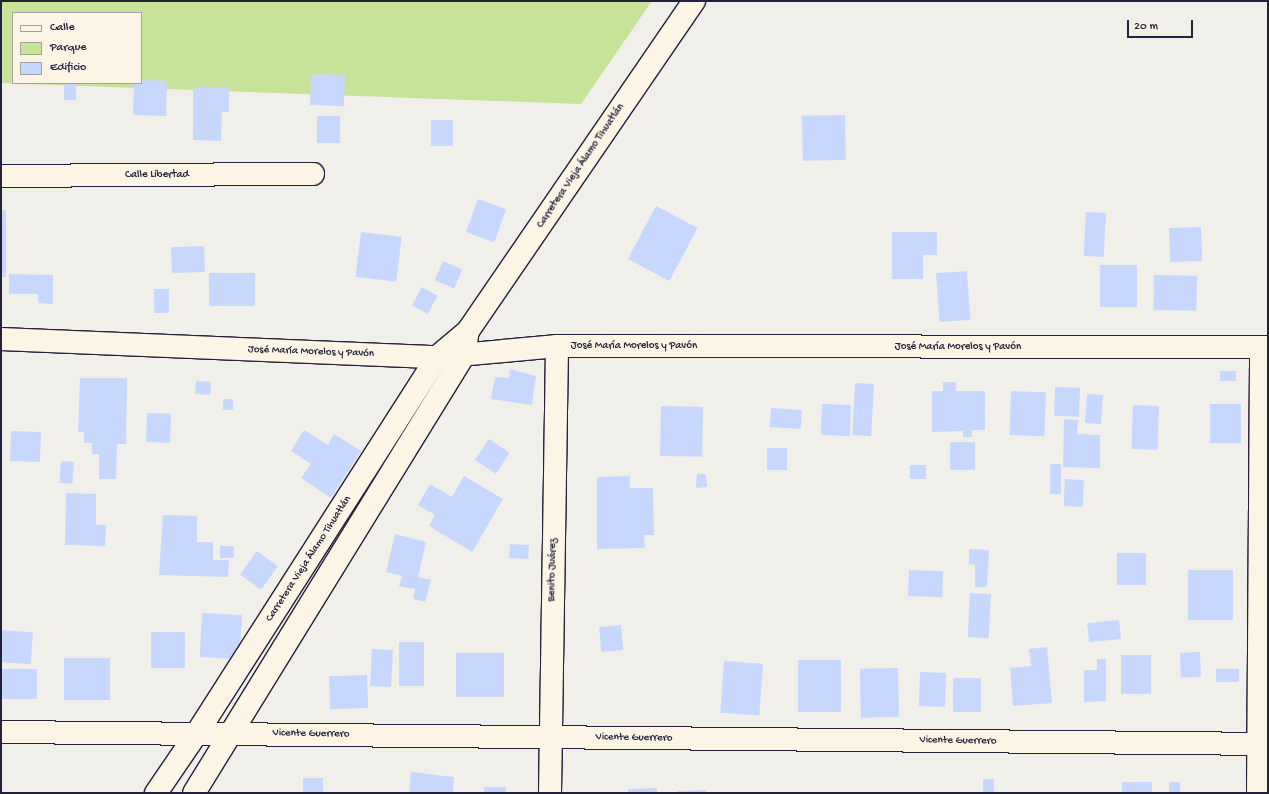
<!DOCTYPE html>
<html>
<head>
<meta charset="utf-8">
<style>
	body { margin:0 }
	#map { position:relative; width:1269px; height:794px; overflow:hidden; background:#f1efea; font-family:"Gochi Hand",sans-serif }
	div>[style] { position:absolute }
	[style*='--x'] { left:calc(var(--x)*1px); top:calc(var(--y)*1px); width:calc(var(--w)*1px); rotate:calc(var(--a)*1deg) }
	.green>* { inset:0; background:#c7e299 }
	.building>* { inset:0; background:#c7d7fe; transform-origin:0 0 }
	.roads { filter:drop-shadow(1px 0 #22223b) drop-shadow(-1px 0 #22223b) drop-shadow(0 1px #22223b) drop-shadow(0 -1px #22223b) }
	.minor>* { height:22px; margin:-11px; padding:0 11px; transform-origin:11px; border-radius:11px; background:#fcf5e5 }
	.secondary>* { height:22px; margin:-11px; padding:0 11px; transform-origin:11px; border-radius:11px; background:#fcf5e5 }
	span { translate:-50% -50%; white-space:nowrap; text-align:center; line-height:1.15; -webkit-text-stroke:3px #fcf5e5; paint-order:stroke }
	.street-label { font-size:11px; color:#22223b }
	.frame { position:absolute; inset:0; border:2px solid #22223b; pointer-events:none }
	.legend { position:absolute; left:12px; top:12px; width:130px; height:72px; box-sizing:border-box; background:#fcf5e5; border:1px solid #a5a1a1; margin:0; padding:5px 7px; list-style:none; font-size:12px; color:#22223b }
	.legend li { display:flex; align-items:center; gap:8px; height:20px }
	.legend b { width:20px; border:1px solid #a5a1a1 }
	.scale { position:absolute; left:1127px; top:20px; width:66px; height:18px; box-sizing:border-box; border:2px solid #22223b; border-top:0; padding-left:5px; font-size:12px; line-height:14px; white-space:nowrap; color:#22223b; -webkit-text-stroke:3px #fcf5e5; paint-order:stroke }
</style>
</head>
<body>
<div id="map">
	<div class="green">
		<div style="clip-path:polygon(evenodd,1px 1px,652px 1px,581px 104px,1px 83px,1px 1px,13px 13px,141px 13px,141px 83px,13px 83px,13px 13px)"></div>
	</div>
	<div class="building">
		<div style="left:311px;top:74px;width:34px;height:31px;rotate:2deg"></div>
		<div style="clip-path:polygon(141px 80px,167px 81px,166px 116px,133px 115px,134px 83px)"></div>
		<div style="left:64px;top:83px;width:12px;height:17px"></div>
		<div style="clip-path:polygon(193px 87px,229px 87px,229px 112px,222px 112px,221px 141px,193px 140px)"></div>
		<div style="left:845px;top:115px;width:45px;height:43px;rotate:89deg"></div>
		<div style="left:317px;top:116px;width:23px;height:27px"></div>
		<div style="left:431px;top:120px;width:22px;height:26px"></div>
		<div style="left:478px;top:199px;width:30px;height:35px;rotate:20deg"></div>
		<div style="left:656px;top:206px;width:47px;height:60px;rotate:28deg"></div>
		<div style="left:1px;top:210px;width:5px;height:67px"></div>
		<div style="left:1086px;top:212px;width:20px;height:44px;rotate:3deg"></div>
		<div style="left:1201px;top:227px;width:34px;height:32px;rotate:88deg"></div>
		<div style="left:361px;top:232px;width:41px;height:45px;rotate:7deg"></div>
		<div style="clip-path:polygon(892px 232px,937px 232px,937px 255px,923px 255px,923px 279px,892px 279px)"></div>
		<div style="left:204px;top:246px;width:26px;height:33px;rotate:88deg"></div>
		<div style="left:443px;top:261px;width:21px;height:21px;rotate:23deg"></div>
		<div style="left:1100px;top:265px;width:37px;height:42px"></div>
		<div style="left:967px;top:271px;width:49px;height:31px;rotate:86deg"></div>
		<div style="left:209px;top:273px;width:46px;height:33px"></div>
		<div style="clip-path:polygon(9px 274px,53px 275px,53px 304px,38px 303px,38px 294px,9px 294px)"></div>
		<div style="left:1154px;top:275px;width:43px;height:35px;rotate:1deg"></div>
		<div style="left:422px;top:287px;width:18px;height:21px;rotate:29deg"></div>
		<div style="left:154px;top:289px;width:15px;height:24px"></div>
		<div style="clip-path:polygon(510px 369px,536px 376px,532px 405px,491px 399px,495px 377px,509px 378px)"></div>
		<div style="left:1220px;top:371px;width:16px;height:10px"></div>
		<div style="clip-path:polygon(80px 378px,127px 378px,126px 444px,117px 444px,116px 479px,99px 479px,99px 454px,92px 454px,92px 443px,84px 443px,84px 432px,78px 432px)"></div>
		<div style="left:196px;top:381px;width:15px;height:13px;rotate:4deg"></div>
		<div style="clip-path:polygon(943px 382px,956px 382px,956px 391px,985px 391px,985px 430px,972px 430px,972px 437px,963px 437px,963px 431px,932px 432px,932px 391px,943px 391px)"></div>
		<div style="left:855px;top:383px;width:19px;height:52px;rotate:3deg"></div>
		<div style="left:1055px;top:387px;width:25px;height:29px;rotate:2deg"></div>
		<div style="left:1011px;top:391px;width:35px;height:44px;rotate:2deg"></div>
		<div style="left:1087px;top:394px;width:16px;height:29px;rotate:4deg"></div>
		<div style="left:223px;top:399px;width:10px;height:11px"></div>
		<div style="left:822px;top:404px;width:29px;height:31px;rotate:2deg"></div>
		<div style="left:1210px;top:404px;width:31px;height:39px"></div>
		<div style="left:1133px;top:405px;width:26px;height:44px;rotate:2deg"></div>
		<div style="left:661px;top:406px;width:42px;height:50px;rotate:1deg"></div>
		<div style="left:771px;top:408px;width:31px;height:19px;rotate:4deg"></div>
		<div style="left:147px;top:413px;width:24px;height:29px;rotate:2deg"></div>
		<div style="clip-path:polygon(1064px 419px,1078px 420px,1077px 434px,1100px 435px,1100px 468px,1063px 467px)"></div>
		<div style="clip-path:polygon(304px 430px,328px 445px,334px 434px,361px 451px,331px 498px,301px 478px,311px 464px,291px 451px)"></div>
		<div style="left:11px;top:431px;width:30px;height:30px;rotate:2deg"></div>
		<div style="left:489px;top:439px;width:25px;height:25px;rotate:34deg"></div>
		<div style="left:950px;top:442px;width:25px;height:28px"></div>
		<div style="left:767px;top:448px;width:20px;height:22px"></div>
		<div style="left:61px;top:461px;width:13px;height:22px;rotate:4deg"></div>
		<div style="left:1050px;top:464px;width:11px;height:30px"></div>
		<div style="left:926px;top:465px;width:14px;height:16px;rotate:90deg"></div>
		<div style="clip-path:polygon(697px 474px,706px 474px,707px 487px,696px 488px)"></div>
		<div style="clip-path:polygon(464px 476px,503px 499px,472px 552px,429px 526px,435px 515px,418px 505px,430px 484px,452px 497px)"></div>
		<div style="clip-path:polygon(630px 476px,630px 488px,653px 488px,654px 535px,644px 535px,645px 548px,597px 549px,597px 477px)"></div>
		<div style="left:1065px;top:479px;width:19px;height:27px;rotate:3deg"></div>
		<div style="clip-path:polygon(66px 493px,96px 494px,96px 525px,106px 525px,105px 546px,65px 545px)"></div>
		<div style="clip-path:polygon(163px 515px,197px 516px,197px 542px,213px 542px,213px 560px,229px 560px,228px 577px,159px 575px)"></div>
		<div style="clip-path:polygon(395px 534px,426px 542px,418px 577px,431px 580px,425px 602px,413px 599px,415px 589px,399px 586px,402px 576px,386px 572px)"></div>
		<div style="left:510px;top:544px;width:19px;height:14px;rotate:3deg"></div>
		<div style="left:220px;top:546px;width:14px;height:12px"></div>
		<div style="clip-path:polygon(969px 549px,989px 550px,987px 587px,975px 587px,975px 565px,969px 564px)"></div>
		<div style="left:257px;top:551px;width:26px;height:29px;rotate:36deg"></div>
		<div style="left:1146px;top:553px;width:32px;height:29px;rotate:90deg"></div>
		<div style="left:909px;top:570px;width:34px;height:26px;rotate:2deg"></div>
		<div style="left:1188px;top:570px;width:45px;height:50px"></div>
		<div style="left:970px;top:593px;width:21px;height:44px;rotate:3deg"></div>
		<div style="left:202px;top:613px;width:40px;height:44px;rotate:3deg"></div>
		<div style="left:1119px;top:620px;width:19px;height:32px;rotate:84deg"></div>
		<div style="left:621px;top:625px;width:25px;height:22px;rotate:85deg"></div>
		<div style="left:1px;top:630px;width:32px;height:32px;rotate:4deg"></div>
		<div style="left:151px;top:632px;width:34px;height:36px"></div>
		<div style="left:399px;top:642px;width:25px;height:44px"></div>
		<div style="clip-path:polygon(1047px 647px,1052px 703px,1013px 706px,1010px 668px,1031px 666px,1029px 649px)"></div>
		<div style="left:372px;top:649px;width:21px;height:37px;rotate:3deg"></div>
		<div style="left:1200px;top:652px;width:25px;height:20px;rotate:88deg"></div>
		<div style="left:456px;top:653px;width:48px;height:44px"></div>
		<div style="left:1121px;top:655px;width:30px;height:39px"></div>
		<div style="left:64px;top:658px;width:46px;height:42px"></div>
		<div style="clip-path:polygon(1097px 659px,1106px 659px,1106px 701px,1084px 702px,1084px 670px,1097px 670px)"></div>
		<div style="left:798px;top:660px;width:43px;height:52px"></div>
		<div style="left:724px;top:661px;width:39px;height:52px;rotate:4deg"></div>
		<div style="left:898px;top:668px;width:49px;height:38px;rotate:89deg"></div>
		<div style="left:1px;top:669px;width:36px;height:30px"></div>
		<div style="left:1216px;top:669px;width:23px;height:13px"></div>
		<div style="left:920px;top:672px;width:26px;height:34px;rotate:2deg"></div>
		<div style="left:367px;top:675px;width:33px;height:38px;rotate:88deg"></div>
		<div style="left:953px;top:678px;width:28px;height:34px"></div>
		<div style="clip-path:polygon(411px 772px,454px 777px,453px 793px,409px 793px)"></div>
		<div style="left:303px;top:778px;width:20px;height:15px"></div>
		<div style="left:983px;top:779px;width:11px;height:14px"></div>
		<div style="left:1152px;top:782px;width:11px;height:30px;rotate:90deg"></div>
		<div style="left:1169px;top:782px;width:11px;height:11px"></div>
		<div style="left:484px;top:787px;width:22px;height:6px"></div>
		<div style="clip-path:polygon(657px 788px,657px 793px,628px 793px,628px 789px)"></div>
		<div style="clip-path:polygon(706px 790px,706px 793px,678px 793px,678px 791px)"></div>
	</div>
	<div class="roads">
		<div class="minor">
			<div style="--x:1;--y:176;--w:312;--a:-0.4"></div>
			<div style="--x:1;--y:339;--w:436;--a:2.4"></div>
			<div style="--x:437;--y:357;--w:121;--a:-5.2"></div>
			<div style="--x:557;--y:346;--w:711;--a:0.08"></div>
			<div style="--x:1;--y:732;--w:1267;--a:0.54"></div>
			<div style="--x:550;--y:793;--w:447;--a:-89.1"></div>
			<div style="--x:1258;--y:793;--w:446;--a:-89.6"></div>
		</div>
		<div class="secondary">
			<div style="--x:156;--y:793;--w:73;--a:-55.7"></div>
			<div style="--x:197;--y:733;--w:446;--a:-57.4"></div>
			<div style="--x:437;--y:357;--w:40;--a:-40"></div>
			<div style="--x:468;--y:331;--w:400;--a:-55.6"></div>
			<div style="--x:194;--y:793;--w:515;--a:-58.35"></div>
			<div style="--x:464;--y:355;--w:24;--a:-81"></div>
		</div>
	</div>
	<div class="street-label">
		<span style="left:581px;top:166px;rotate:-56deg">Carretera Vieja Álamo Tihuatlán</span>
		<span style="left:157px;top:175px">Calle Libertad</span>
		<span style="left:634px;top:346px">José María Morelos y Pavón</span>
		<span style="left:958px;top:347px">José María Morelos y Pavón</span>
		<span style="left:311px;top:352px;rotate:2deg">José María Morelos y Pavón</span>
		<span style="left:309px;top:559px;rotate:-57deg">Carretera Vieja Álamo Tihuatlán</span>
		<span style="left:553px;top:570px;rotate:-89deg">Benito Juárez</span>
		<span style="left:311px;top:734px;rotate:1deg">Vicente Guerrero</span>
		<span style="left:634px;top:738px;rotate:1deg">Vicente Guerrero</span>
		<span style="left:958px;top:741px;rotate:1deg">Vicente Guerrero</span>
	</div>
	<div class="frame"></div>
	<ul class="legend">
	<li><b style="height:5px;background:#fcf5e5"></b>Calle</li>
	<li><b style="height:11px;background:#c7e299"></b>Parque</li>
	<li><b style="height:11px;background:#c7d7fe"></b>Edificio</li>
	</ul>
	<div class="scale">20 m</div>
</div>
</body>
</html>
